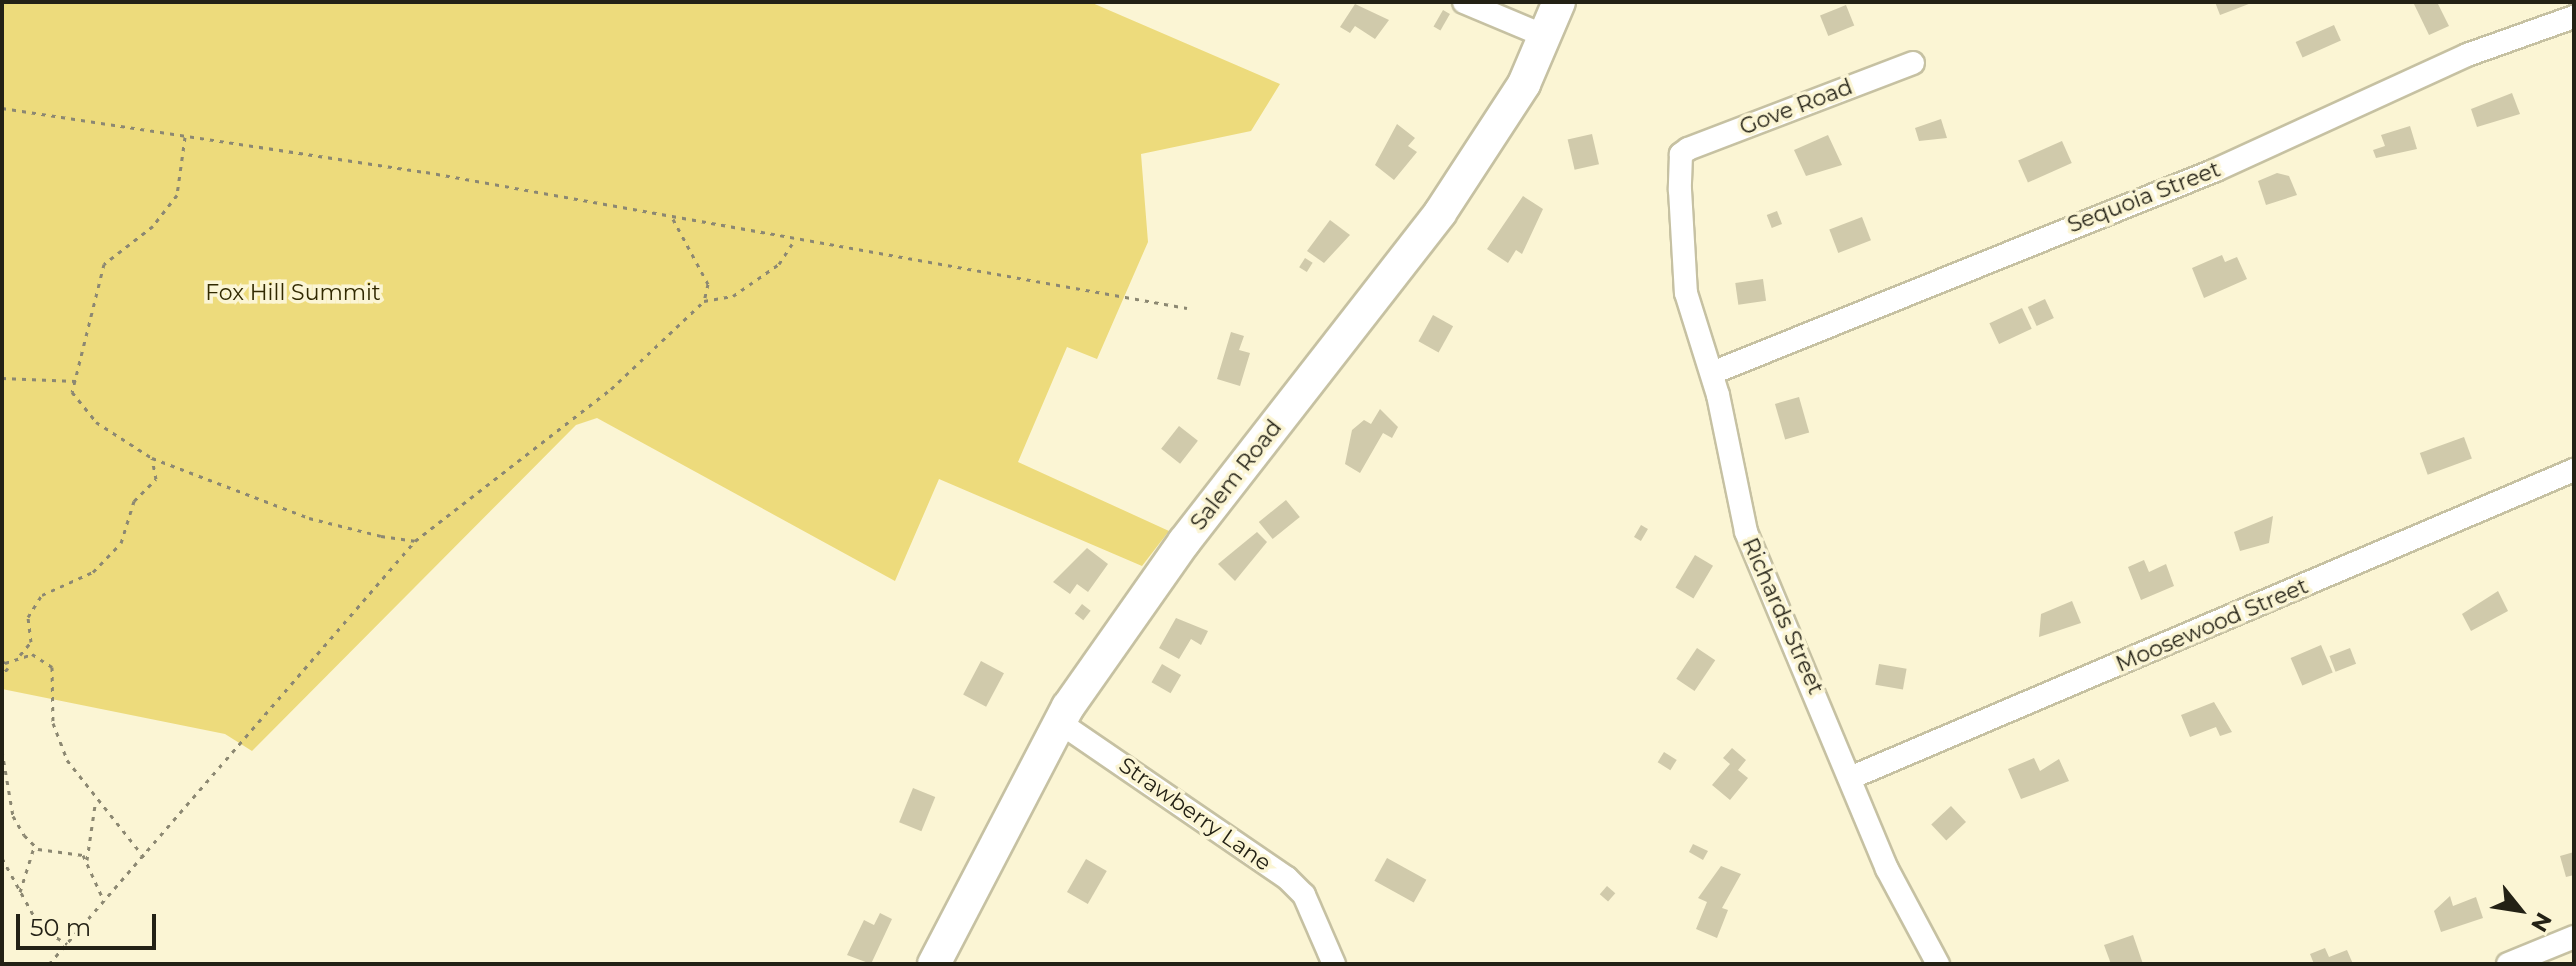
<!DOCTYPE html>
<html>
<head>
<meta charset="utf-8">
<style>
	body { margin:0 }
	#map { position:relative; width:2576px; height:966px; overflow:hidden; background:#fbf5d4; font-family:Montserrat,sans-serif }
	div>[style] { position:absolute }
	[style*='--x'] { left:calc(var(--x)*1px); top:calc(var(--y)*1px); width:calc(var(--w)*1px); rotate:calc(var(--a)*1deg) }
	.green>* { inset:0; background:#eddb7c }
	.building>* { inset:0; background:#d0caab; transform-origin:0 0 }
	.path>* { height:3px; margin-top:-1.5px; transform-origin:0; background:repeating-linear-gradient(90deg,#8c8872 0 4px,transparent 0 10px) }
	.roads { filter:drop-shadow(2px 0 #c6c1a2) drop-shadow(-2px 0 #c6c1a2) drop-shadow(0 2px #c6c1a2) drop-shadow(0 -2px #c6c1a2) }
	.minor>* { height:22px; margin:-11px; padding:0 11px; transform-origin:11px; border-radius:11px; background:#fff }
	.secondary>* { height:32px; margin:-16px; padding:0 16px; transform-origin:16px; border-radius:16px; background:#fff }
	span { translate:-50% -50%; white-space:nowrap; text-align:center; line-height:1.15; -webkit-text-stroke:7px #fbf5d4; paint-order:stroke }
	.street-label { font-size:22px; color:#232115 }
	.park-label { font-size:22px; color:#312900 }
	.frame { position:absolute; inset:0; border:4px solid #232115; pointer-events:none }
	.north { position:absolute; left:2480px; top:870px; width:80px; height:80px; -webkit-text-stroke:6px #fbf5d4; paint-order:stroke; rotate:120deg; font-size:22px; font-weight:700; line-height:32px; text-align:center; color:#232115 }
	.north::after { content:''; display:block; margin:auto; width:28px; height:36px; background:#232115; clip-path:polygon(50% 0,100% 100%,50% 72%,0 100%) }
	.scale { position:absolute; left:16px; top:914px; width:140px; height:36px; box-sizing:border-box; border:4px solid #232115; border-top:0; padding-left:10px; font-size:24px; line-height:28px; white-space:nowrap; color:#232115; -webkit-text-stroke:6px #fbf5d4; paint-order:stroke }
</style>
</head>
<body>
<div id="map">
	<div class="green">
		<div style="clip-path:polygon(2px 2px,1090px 2px,1280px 84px,1251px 131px,1141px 154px,1148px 242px,1097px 359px,1067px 347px,1018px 462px,1169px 531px,1142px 566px,939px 479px,895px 581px,597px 418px,576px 425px,252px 751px,225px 734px,2px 689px)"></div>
	</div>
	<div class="building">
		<div style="clip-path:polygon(2215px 2px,2254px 2px,2220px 15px)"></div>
		<div style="clip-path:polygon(2413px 2px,2437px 2px,2449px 26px,2429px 35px)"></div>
		<div style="clip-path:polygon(1355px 4px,1389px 20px,1375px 39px,1355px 26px,1350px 33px,1340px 27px)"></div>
		<div style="left:1846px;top:5px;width:22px;height:28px;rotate:68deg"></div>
		<div style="left:1443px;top:10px;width:8px;height:19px;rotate:30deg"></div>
		<div style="left:2334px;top:25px;width:17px;height:42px;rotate:66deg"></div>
		<div style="clip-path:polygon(2512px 93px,2520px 114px,2477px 127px,2471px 109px)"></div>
		<div style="clip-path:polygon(1941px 119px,1947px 138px,1919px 141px,1915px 128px)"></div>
		<div style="clip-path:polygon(1397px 124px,1415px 138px,1408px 146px,1417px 152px,1394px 180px,1375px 165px)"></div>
		<div style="clip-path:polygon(2410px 126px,2417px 149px,2376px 158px,2373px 150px,2385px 146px,2381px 135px)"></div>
		<div style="left:1592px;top:134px;width:31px;height:25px;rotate:77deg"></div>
		<div style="clip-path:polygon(1828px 135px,1842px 165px,1806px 176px,1794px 150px)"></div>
		<div style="left:2062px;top:141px;width:24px;height:48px;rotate:66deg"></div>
		<div style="clip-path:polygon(2277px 173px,2289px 176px,2297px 195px,2266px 205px,2258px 181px)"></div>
		<div style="clip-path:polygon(1523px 196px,1543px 209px,1522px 254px,1516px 250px,1508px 263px,1487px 249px)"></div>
		<div style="left:1777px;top:211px;width:14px;height:11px;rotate:69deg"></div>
		<div style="left:1862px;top:217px;width:25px;height:35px;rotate:69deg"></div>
		<div style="clip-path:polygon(1330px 220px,1350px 235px,1324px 263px,1307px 251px)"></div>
		<div style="clip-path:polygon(2222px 255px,2225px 262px,2237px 257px,2247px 279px,2204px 298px,2192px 268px)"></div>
		<div style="left:1305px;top:258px;width:9px;height:11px;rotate:32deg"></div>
		<div style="left:1763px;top:279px;width:22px;height:28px;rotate:82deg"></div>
		<div style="left:2045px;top:299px;width:21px;height:19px;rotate:65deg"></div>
		<div style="left:2022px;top:308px;width:23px;height:36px;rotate:65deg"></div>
		<div style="left:1433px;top:315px;width:23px;height:30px;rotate:29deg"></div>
		<div style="clip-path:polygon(1231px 332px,1244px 336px,1239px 350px,1250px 353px,1240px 386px,1217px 379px)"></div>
		<div style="left:1799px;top:397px;width:37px;height:25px;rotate:74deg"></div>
		<div style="clip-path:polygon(1380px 409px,1398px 427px,1392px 438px,1383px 433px,1360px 473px,1345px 464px,1352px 430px,1364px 420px,1371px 424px)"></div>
		<div style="left:1179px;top:426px;width:24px;height:29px;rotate:38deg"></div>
		<div style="left:2464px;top:437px;width:23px;height:47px;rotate:70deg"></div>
		<div style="left:1286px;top:500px;width:22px;height:35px;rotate:51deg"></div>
		<div style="clip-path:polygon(2273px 516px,2269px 543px,2240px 551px,2234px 532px)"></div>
		<div style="left:1641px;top:525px;width:8px;height:14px;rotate:30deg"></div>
		<div style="clip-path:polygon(1257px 532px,1267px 542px,1235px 581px,1218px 564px)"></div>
		<div style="clip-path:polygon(1087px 548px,1108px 564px,1088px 592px,1077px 584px,1070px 594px,1053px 582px)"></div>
		<div style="left:1695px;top:555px;width:21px;height:38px;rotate:31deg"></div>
		<div style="clip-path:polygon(2144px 560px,2149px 572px,2166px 564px,2174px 586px,2141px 600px,2128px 567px)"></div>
		<div style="clip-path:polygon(2498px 591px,2508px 611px,2471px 631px,2462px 614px)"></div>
		<div style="clip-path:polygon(2072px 601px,2081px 623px,2039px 637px,2041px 614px)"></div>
		<div style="left:1082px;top:604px;width:11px;height:12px;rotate:38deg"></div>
		<div style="clip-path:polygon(1176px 618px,1208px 631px,1201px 645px,1191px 639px,1179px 659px,1159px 648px)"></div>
		<div style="left:2321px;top:645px;width:30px;height:33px;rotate:67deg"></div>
		<div style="left:1697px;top:648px;width:22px;height:37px;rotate:34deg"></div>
		<div style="left:2350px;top:648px;width:17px;height:22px;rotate:69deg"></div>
		<div style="left:981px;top:661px;width:26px;height:38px;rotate:28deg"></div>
		<div style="left:1162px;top:664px;width:22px;height:21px;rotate:30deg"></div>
		<div style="left:1879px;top:664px;width:28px;height:21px;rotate:10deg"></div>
		<div style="clip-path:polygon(2214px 702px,2232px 732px,2220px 736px,2216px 727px,2190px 737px,2181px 715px)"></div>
		<div style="clip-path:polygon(1732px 748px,1746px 760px,1738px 770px,1748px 778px,1730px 800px,1712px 785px,1730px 764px,1723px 758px)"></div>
		<div style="left:1664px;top:752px;width:15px;height:12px;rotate:32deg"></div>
		<div style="clip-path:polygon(2034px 758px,2040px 771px,2059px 759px,2069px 781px,2021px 799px,2008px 769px)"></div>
		<div style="left:913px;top:788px;width:24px;height:37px;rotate:22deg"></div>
		<div style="left:1951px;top:806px;width:22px;height:27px;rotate:47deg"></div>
		<div style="clip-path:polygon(1693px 844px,1708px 851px,1703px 860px,1689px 852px)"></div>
		<div style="clip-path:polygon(2574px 852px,2574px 875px,2566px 877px,2560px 856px)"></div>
		<div style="left:1387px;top:858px;width:45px;height:26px;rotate:29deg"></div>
		<div style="left:1086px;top:859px;width:24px;height:38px;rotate:30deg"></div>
		<div style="clip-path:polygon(1721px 866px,1741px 874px,1722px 908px,1728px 910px,1717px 938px,1696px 929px,1707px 902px,1698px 898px)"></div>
		<div style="left:1607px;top:886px;width:11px;height:11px;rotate:41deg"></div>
		<div style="clip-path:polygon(2450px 896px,2453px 906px,2476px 897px,2483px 918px,2441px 932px,2434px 911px)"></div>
		<div style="clip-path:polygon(880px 913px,892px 919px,871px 964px,847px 955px,864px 920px,874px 925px)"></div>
		<div style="clip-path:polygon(2133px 935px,2143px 964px,2111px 964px,2104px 945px)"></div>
		<div style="clip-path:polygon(2325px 948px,2329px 957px,2347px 950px,2353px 964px,2314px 964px,2310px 954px)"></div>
	</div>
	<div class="path">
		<div style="--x:2;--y:108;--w:429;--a:8.6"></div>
		<div style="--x:426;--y:172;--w:773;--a:10.13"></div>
		<div style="--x:185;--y:137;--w:59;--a:97.9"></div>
		<div style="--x:177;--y:195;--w:39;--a:128"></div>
		<div style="--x:153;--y:226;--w:62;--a:142.2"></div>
		<div style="--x:104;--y:264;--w:132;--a:104"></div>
		<div style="--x:72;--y:392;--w:38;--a:51"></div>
		<div style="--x:96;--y:422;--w:67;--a:32.7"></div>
		<div style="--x:152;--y:458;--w:168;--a:20.9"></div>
		<div style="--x:309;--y:518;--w:74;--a:14"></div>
		<div style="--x:381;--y:536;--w:34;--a:8"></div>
		<div style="--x:415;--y:541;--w:248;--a:-37.8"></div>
		<div style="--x:611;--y:389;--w:128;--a:-43.4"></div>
		<div style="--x:704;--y:301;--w:29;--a:-10"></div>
		<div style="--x:733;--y:296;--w:56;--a:-34.8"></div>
		<div style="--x:779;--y:264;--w:30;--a:-57"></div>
		<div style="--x:673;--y:219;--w:74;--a:61.7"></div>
		<div style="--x:708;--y:284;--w:17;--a:103"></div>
		<div style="--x:2;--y:378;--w:74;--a:2.3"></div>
		<div style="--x:20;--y:655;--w:17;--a:-50"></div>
		<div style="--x:31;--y:642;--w:25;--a:-97"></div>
		<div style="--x:28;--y:617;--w:26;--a:-58"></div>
		<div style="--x:42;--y:595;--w:56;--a:-24.3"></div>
		<div style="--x:93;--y:572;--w:40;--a:-46"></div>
		<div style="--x:121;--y:543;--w:44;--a:-72.8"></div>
		<div style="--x:134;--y:501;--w:31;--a:-45"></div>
		<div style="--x:156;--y:479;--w:21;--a:-101"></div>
		<div style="--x:2;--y:660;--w:10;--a:53"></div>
		<div style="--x:8;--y:668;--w:9;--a:131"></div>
		<div style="--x:5;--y:663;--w:28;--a:-18"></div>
		<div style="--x:32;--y:654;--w:24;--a:33"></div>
		<div style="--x:52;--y:667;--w:56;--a:89"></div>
		<div style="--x:53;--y:723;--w:40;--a:69"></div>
		<div style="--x:67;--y:760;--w:124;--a:51.6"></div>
		<div style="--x:2;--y:751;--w:66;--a:80.4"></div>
		<div style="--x:13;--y:816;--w:22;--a:60"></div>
		<div style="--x:24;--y:835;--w:20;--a:45"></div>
		<div style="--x:38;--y:849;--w:45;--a:7.6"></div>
		<div style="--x:83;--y:855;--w:51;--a:65.5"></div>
		<div style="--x:2;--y:858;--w:79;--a:61.2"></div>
		<div style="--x:40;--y:927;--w:32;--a:32"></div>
		<div style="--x:87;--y:860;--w:56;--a:-81.7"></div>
		<div style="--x:20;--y:892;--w:47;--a:-72.7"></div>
		<div style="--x:49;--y:964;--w:559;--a:-49.13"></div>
	</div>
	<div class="roads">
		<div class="minor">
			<div style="--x:1464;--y:2;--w:88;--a:22.8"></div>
			<div style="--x:1913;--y:63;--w:241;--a:159.1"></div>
			<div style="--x:1688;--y:149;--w:9;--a:144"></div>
			<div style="--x:1681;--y:154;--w:36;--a:92"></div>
			<div style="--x:1680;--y:190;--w:103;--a:86.7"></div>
			<div style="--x:1686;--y:293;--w:107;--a:72.6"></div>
			<div style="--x:1718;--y:395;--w:140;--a:78.4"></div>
			<div style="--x:1746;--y:532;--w:365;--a:67.3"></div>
			<div style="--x:1887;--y:869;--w:108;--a:61.8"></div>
			<div style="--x:1712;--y:373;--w:543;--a:-21.94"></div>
			<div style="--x:2216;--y:170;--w:276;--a:-24.6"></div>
			<div style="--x:2467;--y:55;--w:114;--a:-19.6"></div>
			<div style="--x:1059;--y:722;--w:276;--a:34.4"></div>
			<div style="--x:1287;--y:878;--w:24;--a:45"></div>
			<div style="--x:1304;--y:895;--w:75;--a:66.5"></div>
			<div style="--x:1850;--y:778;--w:787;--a:-23.05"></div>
			<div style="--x:2508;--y:964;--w:71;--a:-22.2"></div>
		</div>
		<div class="secondary">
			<div style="--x:934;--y:964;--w:290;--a:-62.5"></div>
			<div style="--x:1068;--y:707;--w:202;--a:-54.9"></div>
			<div style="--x:1184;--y:542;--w:417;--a:-52.1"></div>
			<div style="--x:1440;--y:213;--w:154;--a:-56.9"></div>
			<div style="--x:1524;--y:84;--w:89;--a:-66.9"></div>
		</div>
	</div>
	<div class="street-label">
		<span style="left:1796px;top:107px;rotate:-21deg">Gove Road</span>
		<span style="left:2144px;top:197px;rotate:-21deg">Sequoia Street</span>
		<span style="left:1236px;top:475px;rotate:-52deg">Salem Road</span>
		<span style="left:1783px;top:616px;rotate:66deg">Richards Street</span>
		<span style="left:2212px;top:625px;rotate:-23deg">Moosewood Street</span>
		<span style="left:1195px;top:814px;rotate:35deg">Strawberry Lane</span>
	</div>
	<div class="park-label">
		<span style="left:293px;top:293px">Fox Hill Summit</span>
	</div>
	<div class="frame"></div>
	<div class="north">N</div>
	<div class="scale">50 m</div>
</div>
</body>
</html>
